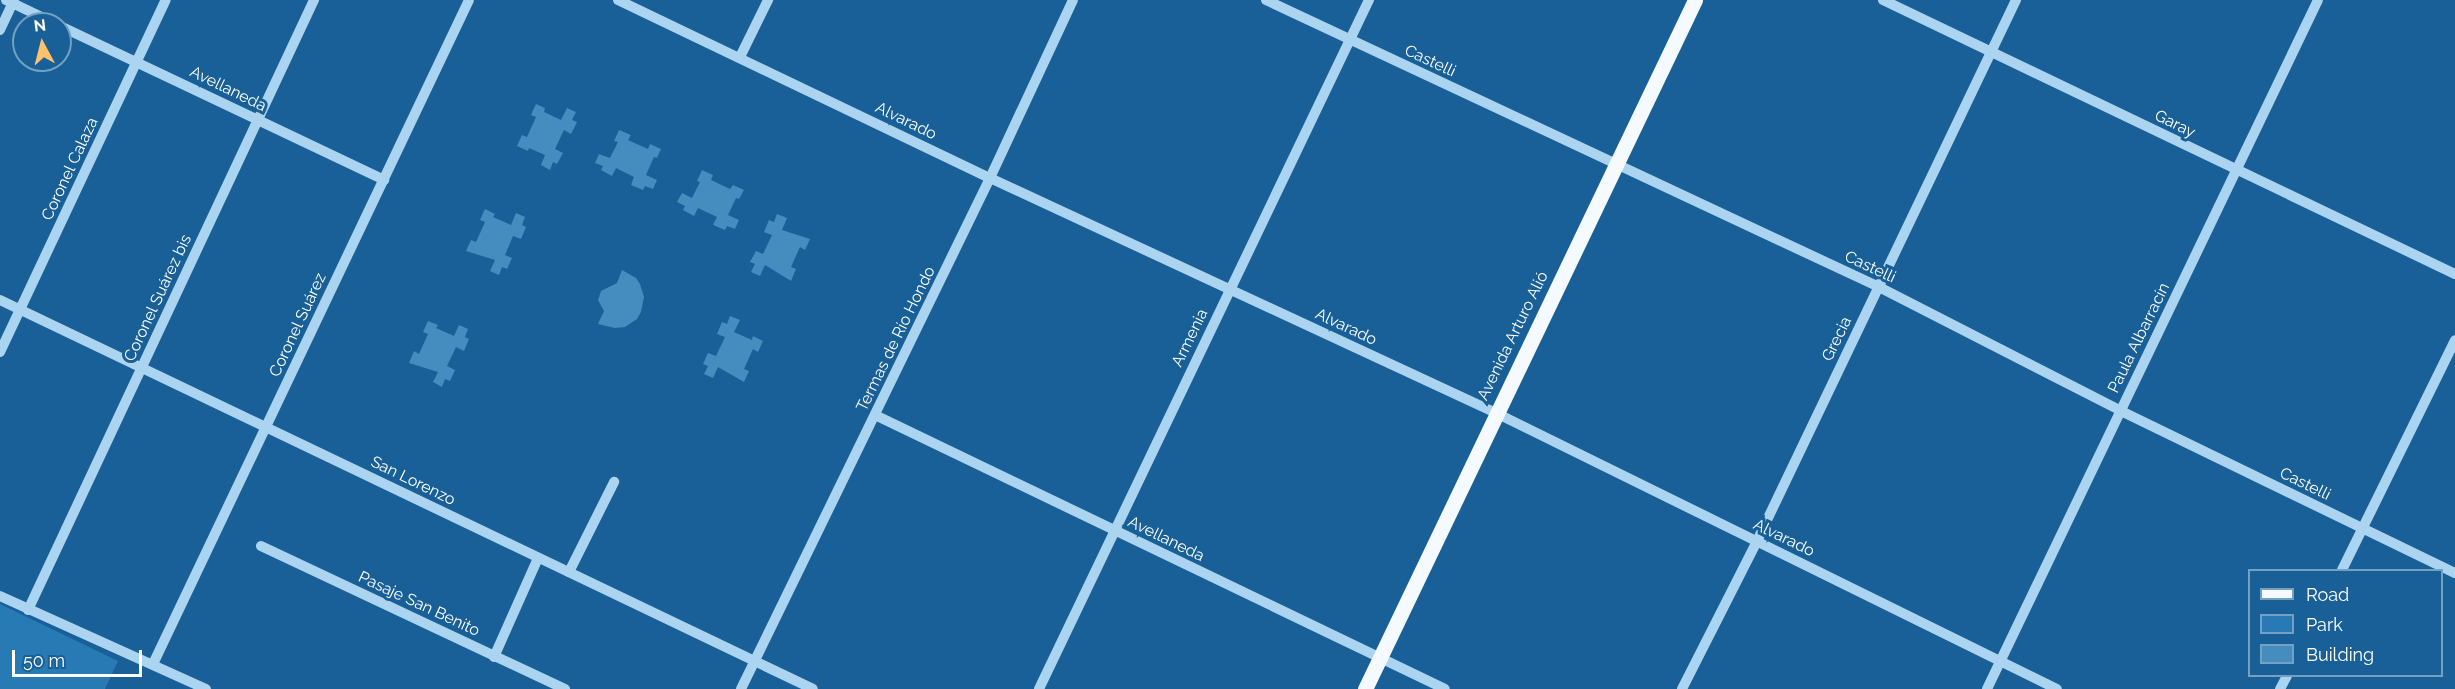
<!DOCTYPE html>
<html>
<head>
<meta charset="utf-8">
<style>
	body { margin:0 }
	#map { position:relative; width:2455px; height:689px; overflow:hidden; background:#186097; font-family:Raleway,sans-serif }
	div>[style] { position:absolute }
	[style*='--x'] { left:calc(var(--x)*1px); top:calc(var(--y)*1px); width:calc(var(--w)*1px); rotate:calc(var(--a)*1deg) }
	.green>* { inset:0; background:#287ab4 }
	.building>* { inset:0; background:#458cbf }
	.minor>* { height:10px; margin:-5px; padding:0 5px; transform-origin:5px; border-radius:5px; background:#abd4f1 }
	.major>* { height:15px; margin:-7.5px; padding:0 7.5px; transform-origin:7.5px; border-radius:7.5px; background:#f5faff }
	span { translate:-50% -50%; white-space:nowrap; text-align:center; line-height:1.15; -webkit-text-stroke:6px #186097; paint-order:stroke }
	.street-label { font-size:16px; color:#fff }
	.legend { position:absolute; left:2248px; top:569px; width:195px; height:108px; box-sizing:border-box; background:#186097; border:2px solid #74a0c1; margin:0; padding:8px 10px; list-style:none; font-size:18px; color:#fff }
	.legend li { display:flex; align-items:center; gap:12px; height:30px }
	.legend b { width:30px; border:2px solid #74a0c1 }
	.north { position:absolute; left:12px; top:12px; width:60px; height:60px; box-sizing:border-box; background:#186097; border:2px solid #74a0c1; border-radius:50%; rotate:353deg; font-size:16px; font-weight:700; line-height:24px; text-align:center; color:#fff }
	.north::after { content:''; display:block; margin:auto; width:21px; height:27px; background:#ffc16b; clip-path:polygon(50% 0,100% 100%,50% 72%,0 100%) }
	.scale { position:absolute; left:12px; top:650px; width:130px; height:27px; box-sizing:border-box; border:3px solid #fff; border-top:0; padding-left:8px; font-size:18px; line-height:21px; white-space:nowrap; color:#fff; -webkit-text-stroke:4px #186097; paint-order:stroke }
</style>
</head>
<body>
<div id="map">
	<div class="green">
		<div style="clip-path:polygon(0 604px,118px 661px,105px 689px,0 689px)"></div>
	</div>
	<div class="building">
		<div style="clip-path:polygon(536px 104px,545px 108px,544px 112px,561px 120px,567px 108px,576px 112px,572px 120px,577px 122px,571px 134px,564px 130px,555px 149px,563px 153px,557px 164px,553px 162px,550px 170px,541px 165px,545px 155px,529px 148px,528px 151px,517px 146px,522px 135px,527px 137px,536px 117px,531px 115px)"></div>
		<div style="clip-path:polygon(619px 130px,631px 135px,628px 140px,648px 149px,650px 144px,661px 149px,657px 158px,654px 157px,646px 175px,657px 180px,653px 189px,645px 186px,643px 190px,631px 185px,634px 177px,616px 168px,612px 176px,601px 170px,603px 166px,595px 163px,599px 154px,610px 158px,618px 142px,614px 141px)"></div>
		<div style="clip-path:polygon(702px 170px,713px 175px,711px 180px,730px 189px,733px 185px,744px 190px,739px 199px,736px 198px,728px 215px,739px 220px,735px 229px,727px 226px,725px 230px,713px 225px,717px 217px,698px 208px,694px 216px,683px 210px,685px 206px,677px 202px,682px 193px,692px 198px,700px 182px,697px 181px)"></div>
		<div style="clip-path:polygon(485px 209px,495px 214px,493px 217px,511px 225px,516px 213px,525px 217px,522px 225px,526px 227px,521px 239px,513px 236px,505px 255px,512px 258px,507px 269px,502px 267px,499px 275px,490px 271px,495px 260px,466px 251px,471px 240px,476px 242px,485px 222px,480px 220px)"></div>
		<div style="clip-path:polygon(777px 214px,787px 218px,782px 230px,810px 239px,805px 250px,800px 247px,791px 267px,796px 269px,791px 281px,765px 265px,760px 276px,751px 272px,755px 264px,750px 262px,756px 251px,763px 254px,772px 235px,764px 232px,769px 220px,774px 222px)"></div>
		<div style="clip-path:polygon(622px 270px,636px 278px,640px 284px,644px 297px,641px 312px,637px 319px,625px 327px,615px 328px,598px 324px,604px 311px,598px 300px,601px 291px,617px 283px)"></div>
		<div style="clip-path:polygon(730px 316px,740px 320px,734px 332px,752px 340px,753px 336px,763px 341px,758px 352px,753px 349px,744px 369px,749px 371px,744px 382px,718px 367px,713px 378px,704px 374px,708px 366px,703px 364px,708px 353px,716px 356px,725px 337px,717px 334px,722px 322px,727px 324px)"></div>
		<div style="clip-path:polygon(428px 321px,438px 325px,436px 328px,454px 336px,459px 325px,468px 329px,465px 337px,469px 339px,464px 351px,456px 347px,447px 366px,455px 370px,450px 381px,445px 379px,442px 387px,433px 382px,438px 372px,409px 363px,414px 351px,419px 354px,428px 334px,423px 332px)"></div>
	</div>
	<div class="minor">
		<div style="--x:6;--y:0;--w:55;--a:25.6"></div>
		<div style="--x:618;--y:0;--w:412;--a:25.6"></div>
		<div style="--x:990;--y:178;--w:558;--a:24.91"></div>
		<div style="--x:1496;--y:413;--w:625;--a:26.2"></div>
		<div style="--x:1266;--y:0;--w:677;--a:25.09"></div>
		<div style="--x:1879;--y:287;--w:272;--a:27.1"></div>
		<div style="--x:2121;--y:411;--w:371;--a:25.9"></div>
		<div style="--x:1883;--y:0;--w:634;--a:25.6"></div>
		<div style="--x:60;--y:26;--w:359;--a:25.4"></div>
		<div style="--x:0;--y:30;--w:33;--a:-65"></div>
		<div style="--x:740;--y:57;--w:64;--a:-63.8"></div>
		<div style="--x:0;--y:300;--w:901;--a:25.57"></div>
		<div style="--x:0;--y:352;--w:389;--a:-64.8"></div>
		<div style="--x:875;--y:415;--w:632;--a:25.67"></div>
		<div style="--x:261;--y:546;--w:336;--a:25.2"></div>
		<div style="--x:2342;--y:570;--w:256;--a:-63.8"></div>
		<div style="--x:569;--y:572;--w:101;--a:-63.4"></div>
		<div style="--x:0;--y:596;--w:226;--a:24.3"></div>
		<div style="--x:28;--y:610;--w:674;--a:-64.88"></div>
		<div style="--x:494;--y:657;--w:108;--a:-66"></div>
		<div style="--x:153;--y:664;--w:735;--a:-64.55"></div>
		<div style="--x:741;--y:689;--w:568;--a:-64.02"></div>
		<div style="--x:990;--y:178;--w:196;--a:-65"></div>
		<div style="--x:1039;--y:689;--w:764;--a:-64.41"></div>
		<div style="--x:1682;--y:689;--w:166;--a:-63.1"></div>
		<div style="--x:1757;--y:541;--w:600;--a:-64.42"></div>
		<div style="--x:1987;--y:689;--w:764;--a:-64.34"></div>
		<div style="--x:2280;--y:689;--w:15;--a:-62"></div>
	</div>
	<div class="major">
		<div style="--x:1365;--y:689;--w:764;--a:-64.41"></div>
	</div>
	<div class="street-label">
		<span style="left:1430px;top:61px;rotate:25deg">Castelli</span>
		<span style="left:228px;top:89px;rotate:26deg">Avellaneda</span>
		<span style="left:906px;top:121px;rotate:26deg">Alvarado</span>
		<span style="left:2175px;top:124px;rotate:26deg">Garay</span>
		<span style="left:70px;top:169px;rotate:-65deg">Coronel Calaza</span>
		<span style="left:1870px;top:267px;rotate:25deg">Castelli</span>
		<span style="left:158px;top:298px;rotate:-65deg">Coronel Suárez bis</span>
		<span style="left:298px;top:325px;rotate:-65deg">Coronel Suárez</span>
		<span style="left:1346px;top:327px;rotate:25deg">Alvarado</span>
		<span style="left:1513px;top:336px;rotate:-64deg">Avenida Arturo Alió</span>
		<span style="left:1190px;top:338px;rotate:-64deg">Armenia</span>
		<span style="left:2139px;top:338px;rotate:-64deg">Paula Albarracín</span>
		<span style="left:896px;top:339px;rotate:-64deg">Termas de Río Hondo</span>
		<span style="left:1837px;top:339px;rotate:-64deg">Grecia</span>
		<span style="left:413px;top:481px;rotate:26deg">San Lorenzo</span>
		<span style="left:2305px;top:484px;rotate:26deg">Castelli</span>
		<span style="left:1784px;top:538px;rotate:26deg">Alvarado</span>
		<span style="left:1166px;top:539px;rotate:26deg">Avellaneda</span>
		<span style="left:419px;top:604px;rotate:25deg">Pasaje San Benito</span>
	</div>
	<ul class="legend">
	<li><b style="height:8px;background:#f5faff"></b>Road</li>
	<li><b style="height:16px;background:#287ab4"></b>Park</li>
	<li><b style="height:16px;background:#458cbf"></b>Building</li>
	</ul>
	<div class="north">N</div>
	<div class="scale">50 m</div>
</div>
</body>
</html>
